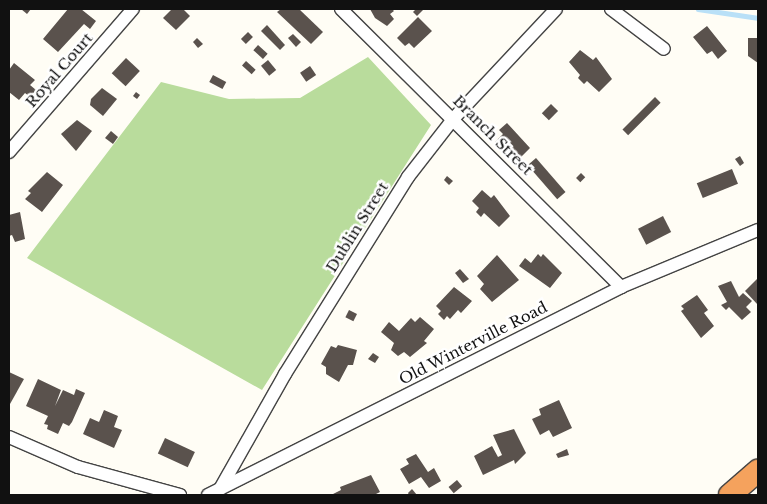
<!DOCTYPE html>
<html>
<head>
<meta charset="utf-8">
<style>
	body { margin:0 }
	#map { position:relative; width:767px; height:504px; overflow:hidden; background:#fffdf5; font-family:"Libre Baskerville",serif }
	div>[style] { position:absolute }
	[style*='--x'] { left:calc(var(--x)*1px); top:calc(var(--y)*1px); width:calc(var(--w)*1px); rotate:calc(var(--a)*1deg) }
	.forest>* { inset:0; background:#b9dc9c }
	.stream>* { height:4.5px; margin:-2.25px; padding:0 2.25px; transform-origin:2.25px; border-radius:2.25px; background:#b9e0f7 }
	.building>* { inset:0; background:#5a524d; transform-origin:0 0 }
	.roads { filter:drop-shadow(1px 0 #444) drop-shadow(-1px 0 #444) drop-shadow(0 1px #444) drop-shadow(0 -1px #444) }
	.minor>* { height:12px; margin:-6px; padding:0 6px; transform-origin:6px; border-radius:6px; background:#fff }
	.motorway>* { height:22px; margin:-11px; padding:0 11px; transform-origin:11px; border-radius:11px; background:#f5a25d }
	span { translate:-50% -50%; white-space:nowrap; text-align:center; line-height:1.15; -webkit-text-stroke:5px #fff; paint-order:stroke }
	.street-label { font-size:15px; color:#111 }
	.frame { position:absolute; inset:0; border:10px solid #111; pointer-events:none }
</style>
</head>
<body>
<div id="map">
	<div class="forest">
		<div style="clip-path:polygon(368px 57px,431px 125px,262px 390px,27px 258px,161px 82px,229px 99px,300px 98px)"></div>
	</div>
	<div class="stream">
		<div style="--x:698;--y:9;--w:61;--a:8.5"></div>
	</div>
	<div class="building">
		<div style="clip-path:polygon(21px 9px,31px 9px,27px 14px)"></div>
		<div style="clip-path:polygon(68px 9px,81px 9px,96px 21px,90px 29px,84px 24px,58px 52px,43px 39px)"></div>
		<div style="clip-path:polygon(172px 9px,183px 9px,190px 16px,176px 30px,163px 18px)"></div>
		<div style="clip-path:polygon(281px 9px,299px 9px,323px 32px,311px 44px,277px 12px)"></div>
		<div style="clip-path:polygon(370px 9px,392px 9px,394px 11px,390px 14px,394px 19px,387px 26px,375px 18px)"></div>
		<div style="clip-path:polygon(416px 9px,423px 10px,417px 16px,413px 12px)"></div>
		<div style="clip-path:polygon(418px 17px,432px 31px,414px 48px,409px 43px,405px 46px,397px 38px)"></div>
		<div style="clip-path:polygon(267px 25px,285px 45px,280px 50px,261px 31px)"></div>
		<div style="clip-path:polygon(707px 26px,727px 51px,718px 59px,712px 51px,707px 54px,693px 37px)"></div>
		<div style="left:248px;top:32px;width:7px;height:10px;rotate:45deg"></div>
		<div style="clip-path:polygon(293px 34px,301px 42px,296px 47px,288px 38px)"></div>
		<div style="clip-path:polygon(197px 38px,203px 44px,198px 48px,193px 42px)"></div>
		<div style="clip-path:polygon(748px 38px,758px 38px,758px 63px,748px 56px)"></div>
		<div style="left:258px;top:45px;width:13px;height:7px;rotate:42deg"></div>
		<div style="clip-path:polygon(580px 50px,593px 60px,596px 57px,612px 79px,599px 92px,587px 81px,584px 84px,578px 78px,580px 75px,569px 62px)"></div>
		<div style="left:126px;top:58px;width:19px;height:21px;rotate:43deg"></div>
		<div style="left:268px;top:60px;width:13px;height:9px;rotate:51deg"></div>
		<div style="left:246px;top:61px;width:13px;height:6px;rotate:42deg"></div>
		<div style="clip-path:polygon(14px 63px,35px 80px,30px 85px,36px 90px,30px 97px,25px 93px,19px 100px,9px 92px,9px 70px)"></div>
		<div style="left:310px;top:66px;width:11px;height:12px;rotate:56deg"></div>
		<div style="left:213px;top:75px;width:15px;height:8px;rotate:28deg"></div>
		<div style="clip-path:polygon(102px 88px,117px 99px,103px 116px,90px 105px,91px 99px)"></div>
		<div style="left:136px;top:92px;width:5px;height:5px;rotate:37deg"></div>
		<div style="left:655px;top:97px;width:8px;height:46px;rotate:45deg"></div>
		<div style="left:551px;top:104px;width:10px;height:13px;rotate:45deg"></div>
		<div style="clip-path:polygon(77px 120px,92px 131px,76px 151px,61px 134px)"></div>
		<div style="clip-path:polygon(507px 123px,530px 148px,515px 163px,495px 142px,503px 134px,499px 130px)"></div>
		<div style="clip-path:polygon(111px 131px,118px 137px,113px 144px,105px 138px)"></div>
		<div style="clip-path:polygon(740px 156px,744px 163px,740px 166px,735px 159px)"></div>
		<div style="left:536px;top:158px;width:45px;height:11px;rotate:49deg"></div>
		<div style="left:732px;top:169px;width:16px;height:38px;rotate:68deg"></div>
		<div style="clip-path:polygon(47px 172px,63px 185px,42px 212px,25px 199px,31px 193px,28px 191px)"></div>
		<div style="left:581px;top:173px;width:6px;height:7px;rotate:45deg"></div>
		<div style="clip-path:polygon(447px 176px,453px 181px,449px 185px,444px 180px)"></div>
		<div style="clip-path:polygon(482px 190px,491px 198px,494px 195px,510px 216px,499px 227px,484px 213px,481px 217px,476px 212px,479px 208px,472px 201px)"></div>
		<div style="clip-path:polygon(20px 212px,25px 239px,15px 242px,12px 235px,9px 236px,9px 215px)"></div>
		<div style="left:663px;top:216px;width:18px;height:28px;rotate:63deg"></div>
		<div style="clip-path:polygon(538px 254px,541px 257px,543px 254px,562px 273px,550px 288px,519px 266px,525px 258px,531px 263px)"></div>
		<div style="clip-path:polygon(497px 255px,519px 280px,492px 302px,480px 289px,484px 284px,477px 276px)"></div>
		<div style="clip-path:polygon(460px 269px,469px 279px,463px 283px,455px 273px)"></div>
		<div style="clip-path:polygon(758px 278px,758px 305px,745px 291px)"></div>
		<div style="clip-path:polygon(731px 281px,739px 297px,743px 293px,752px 301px,746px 307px,751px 312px,742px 320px,729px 307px,726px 310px,721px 305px,727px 302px,718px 286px)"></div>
		<div style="clip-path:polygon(454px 287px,472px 301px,461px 313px,458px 310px,450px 319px,447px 316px,444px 320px,438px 314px,441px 311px,436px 306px)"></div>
		<div style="clip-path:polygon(697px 295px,708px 310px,704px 313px,714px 326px,701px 338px,681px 311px,684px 309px,681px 306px)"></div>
		<div style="left:349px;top:310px;width:9px;height:8px;rotate:27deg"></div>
		<div style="clip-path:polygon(420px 317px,434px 329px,424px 341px,427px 343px,410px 357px,404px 352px,398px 356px,391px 350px,394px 343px,381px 332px,389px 322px,399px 331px,411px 318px,415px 322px)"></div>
		<div style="clip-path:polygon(338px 345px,357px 350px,353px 365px,348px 365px,339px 382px,326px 374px,326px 367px,321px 364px,331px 346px,336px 348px)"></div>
		<div style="clip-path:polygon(373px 353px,379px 357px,375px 363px,368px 359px)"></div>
		<div style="clip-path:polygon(9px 372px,24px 379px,10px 404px,9px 403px)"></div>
		<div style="clip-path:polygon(38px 379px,61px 390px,55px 406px,63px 390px,74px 395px,76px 389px,85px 393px,72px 422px,69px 426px,63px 423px,58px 434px,47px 429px,48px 425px,44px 424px,48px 416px,26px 406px)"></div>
		<div style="clip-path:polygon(559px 400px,572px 428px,553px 437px,549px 430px,540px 435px,532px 419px,541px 415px,539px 409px)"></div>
		<div style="clip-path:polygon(104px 410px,118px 416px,114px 427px,122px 430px,114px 448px,83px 434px,90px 418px,99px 422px)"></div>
		<div style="clip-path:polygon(514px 429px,526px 453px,515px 464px,514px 460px,483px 475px,474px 456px,492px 446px,498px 457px,502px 455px,493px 435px)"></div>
		<div style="left:165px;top:438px;width:33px;height:17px;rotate:25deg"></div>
		<div style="clip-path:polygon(567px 449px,569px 455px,558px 458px,556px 454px)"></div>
		<div style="clip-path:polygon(416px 454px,428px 472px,434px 468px,441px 481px,429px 488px,421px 477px,409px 484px,400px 469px,409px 464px,406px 459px)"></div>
		<div style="clip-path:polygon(371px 475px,380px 492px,374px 495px,331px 495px,341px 490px,340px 487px)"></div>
		<div style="left:457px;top:480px;width:8px;height:11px;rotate:50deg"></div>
		<div style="clip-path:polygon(412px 489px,417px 495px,409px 495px,408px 493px)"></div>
	</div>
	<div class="roads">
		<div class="minor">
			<div style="--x:341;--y:9;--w:395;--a:44.8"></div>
			<div style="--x:611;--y:9;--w:66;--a:37"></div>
			<div style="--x:9;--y:152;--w:189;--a:-49.1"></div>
			<div style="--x:9;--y:437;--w:75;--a:23.5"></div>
			<div style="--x:78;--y:467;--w:106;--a:15.4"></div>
			<div style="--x:220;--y:489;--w:132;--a:-60.5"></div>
			<div style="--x:285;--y:374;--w:232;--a:-58"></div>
			<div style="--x:408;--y:177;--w:75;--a:-52.1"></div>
			<div style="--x:454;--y:118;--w:149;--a:-46.9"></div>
			<div style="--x:208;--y:495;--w:462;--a:-26.7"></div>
			<div style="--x:621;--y:287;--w:148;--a:-22.6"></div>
		</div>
		<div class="motorway">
			<div style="--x:730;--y:495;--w:37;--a:-41"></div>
		</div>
	</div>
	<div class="street-label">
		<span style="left:59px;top:70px;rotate:-49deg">Royal Court</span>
		<span style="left:493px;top:135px;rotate:45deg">Branch Street</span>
		<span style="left:357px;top:227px;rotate:-58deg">Dublin Street</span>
		<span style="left:473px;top:343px;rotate:-27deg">Old Winterville Road</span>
	</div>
	<div class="frame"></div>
</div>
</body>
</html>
